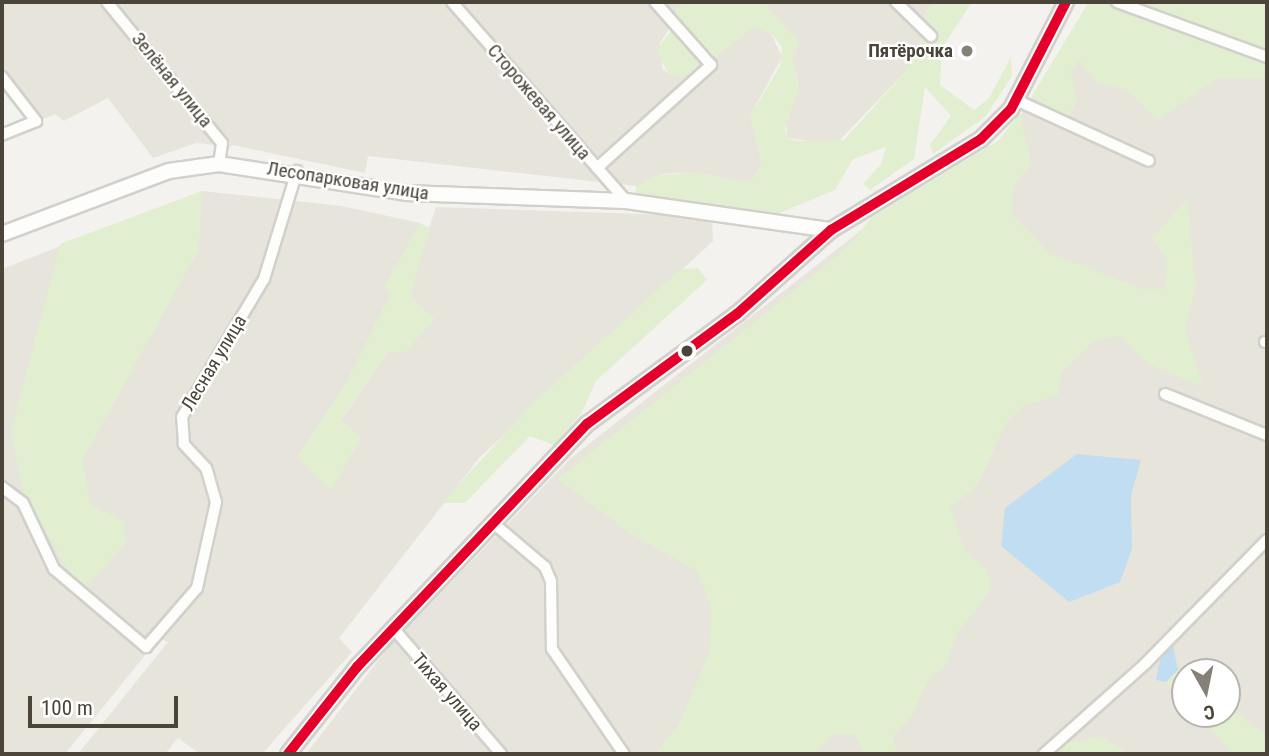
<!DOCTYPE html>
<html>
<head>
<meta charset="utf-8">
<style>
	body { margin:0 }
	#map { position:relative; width:1269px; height:756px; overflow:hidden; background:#f4f2ee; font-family:"Roboto Condensed",sans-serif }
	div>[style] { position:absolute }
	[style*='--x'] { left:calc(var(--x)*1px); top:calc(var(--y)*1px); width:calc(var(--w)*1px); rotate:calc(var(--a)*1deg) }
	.residential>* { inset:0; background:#e7e4dc }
	.green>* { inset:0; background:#e1eecf }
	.water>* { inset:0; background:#c0ddf1 }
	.roads { filter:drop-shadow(2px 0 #d2d0cb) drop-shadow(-2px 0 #d2d0cb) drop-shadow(0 2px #d2d0cb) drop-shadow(0 -2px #d2d0cb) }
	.minor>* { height:10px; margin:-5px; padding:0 5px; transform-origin:5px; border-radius:5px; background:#fdfdfc }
	.tertiary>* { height:14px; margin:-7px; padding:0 7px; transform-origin:7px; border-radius:7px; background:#fdfdfc }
	.bus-1>* { height:10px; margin:-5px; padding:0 5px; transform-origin:5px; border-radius:5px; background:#e4002b }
	.dots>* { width:19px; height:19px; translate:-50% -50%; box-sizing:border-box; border:4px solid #fff; border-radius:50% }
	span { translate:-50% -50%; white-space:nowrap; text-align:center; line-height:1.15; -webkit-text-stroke:5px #fff; paint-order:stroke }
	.poi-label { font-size:19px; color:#4b4439; font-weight:700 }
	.right { translate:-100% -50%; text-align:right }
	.street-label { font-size:19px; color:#4b4439 }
	.frame { position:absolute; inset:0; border:4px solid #4b4439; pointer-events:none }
	.north { position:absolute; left:1171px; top:658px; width:70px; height:70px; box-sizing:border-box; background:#fff; border:2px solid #b7b4b0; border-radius:50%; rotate:171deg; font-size:19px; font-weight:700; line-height:28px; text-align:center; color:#4b4439 }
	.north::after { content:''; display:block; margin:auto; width:24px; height:32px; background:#868178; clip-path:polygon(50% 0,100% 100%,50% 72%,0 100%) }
	.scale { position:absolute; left:28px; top:696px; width:150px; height:32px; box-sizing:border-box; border:4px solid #4b4439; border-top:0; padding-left:9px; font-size:21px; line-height:24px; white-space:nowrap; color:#4b4439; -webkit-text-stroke:5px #fff; paint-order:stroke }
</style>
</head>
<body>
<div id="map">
	<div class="residential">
		<div style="clip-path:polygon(2px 2px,686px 2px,660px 43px,662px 68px,669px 74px,687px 78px,754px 26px,771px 33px,782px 57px,750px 116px,762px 164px,752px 180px,742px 182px,694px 172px,663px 174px,636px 186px,368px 156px,365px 173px,233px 145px,218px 153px,217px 145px,196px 143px,153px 158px,108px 98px,64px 121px,55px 114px,41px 120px,2px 69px)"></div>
		<div style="clip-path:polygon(762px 2px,936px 2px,926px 10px,924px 34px,908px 69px,836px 144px,787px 138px,786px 119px,799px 88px,792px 59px,799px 42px)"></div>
		<div style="clip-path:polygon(evenodd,1089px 2px,1267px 58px,1267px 754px,306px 754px,388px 648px,571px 458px,878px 217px,1005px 141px,1089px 2px,1185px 672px,1227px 672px,1227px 714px,1185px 714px,1185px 672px)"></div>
		<div style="clip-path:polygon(202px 191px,342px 206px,420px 223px,385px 288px,392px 292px,347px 382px,297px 458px,340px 421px,388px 352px,436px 207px,672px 215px,712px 223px,713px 241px,480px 457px,339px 638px,352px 652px,262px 754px,200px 754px,178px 738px,165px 754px,78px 754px,168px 642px,159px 638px,65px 754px,2px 754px,2px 269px)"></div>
	</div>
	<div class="green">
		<div style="clip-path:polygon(686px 2px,762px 2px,799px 42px,792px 59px,799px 89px,785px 128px,787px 138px,798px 141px,844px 140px,908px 69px,924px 34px,926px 10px,936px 2px,972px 2px,942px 48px,940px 85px,974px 110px,989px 98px,1011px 57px,1012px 76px,986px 116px,933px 154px,930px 145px,951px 116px,925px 87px,914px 159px,870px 190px,863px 184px,881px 164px,886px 147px,853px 159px,835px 190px,777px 214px,635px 195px,636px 186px,654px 176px,694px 172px,742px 182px,752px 180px,762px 164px,750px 116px,780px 66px,782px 47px,771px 33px,754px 27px,687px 78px,669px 74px,656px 51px,673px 28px,676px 9px)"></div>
		<div style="clip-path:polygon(1089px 2px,1267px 2px,1267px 79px,1218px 78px,1157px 120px,1127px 90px,1096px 82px,1079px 61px,1071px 70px,1077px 100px,1068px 118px,1032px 96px)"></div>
		<div style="clip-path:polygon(1020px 113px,1031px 163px,1013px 188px,1011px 213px,1049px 253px,1143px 289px,1165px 289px,1167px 258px,1152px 239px,1187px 199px,1196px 288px,1185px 328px,1203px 387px,1149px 364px,1119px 336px,1095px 340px,1062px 372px,1058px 395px,1022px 407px,1007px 422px,977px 486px,950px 507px,966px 552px,986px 568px,992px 588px,957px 634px,946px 665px,930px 678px,911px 717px,892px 737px,898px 754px,864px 754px,855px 735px,834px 734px,815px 754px,655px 754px,678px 726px,709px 653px,711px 608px,697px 571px,631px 534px,558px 479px,846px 249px,872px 217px,998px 141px)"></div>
		<div style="clip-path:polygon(202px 191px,199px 249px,82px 461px,91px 506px,123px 520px,126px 543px,86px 587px,74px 583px,22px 488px,11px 432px,60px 244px)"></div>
		<div style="clip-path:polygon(420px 223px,430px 228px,410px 297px,435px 318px,406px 352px,388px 352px,340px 420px,361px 437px,332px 490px,297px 458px,347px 382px,391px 292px,384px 288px)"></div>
		<div style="clip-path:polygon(698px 268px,707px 280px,596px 381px,581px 414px,554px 445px,530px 436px,465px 503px,442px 503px,534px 402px,681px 269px)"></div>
		<div style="clip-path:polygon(1178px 670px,1186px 672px,1185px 702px,1166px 682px)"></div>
		<div style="clip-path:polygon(1227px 705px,1267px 736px,1267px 754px,1233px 754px,1197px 714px,1227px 714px)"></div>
		<div style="clip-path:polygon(1101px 736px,1129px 754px,1049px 754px,1060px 745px)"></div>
	</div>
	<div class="water">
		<div style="clip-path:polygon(1077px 454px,1141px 460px,1131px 495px,1132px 549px,1120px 582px,1069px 602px,1001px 546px,1005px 508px)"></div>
		<div style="clip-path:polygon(1173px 646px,1178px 670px,1166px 682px,1156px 680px,1161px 655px)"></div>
	</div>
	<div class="roads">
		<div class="minor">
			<div style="--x:107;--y:2;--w:182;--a:50.8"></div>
			<div style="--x:222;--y:143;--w:21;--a:98"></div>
			<div style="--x:452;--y:2;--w:264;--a:48.8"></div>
			<div style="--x:896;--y:2;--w:49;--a:44.2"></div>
			<div style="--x:1117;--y:2;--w:160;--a:20.1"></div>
			<div style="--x:2;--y:77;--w:56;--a:52.3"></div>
			<div style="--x:36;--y:121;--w:37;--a:158"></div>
			<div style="--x:1016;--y:100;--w:146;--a:24.6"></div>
			<div style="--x:597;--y:168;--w:154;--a:-42.1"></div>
			<div style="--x:711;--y:65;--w:84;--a:-131.6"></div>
			<div style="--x:1265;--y:342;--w:2;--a:0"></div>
			<div style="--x:1165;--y:394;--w:110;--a:21.9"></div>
			<div style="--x:2;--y:487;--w:26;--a:37"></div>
			<div style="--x:23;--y:503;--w:73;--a:64.8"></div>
			<div style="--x:54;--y:569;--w:121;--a:40.3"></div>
			<div style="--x:146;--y:647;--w:78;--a:-49.2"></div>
			<div style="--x:197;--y:588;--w:88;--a:-77.5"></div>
			<div style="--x:216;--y:502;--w:35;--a:-106"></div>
			<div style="--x:206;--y:468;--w:33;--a:-133"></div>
			<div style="--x:184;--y:444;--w:27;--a:-94"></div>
			<div style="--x:182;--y:417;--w:161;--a:-59.3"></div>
			<div style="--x:264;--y:279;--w:113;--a:-73"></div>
			<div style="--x:492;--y:522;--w:70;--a:40.3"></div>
			<div style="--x:545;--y:567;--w:15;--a:67"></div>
			<div style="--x:551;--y:581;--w:68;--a:89.2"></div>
			<div style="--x:552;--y:649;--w:127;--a:55.6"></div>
			<div style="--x:394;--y:629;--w:165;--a:49.4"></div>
			<div style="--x:1044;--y:754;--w:135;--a:-41.7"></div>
			<div style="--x:1145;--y:664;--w:174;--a:-45.5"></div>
		</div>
		<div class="tertiary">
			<div style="--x:2;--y:234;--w:178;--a:-20.7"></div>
			<div style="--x:169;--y:171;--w:50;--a:-8"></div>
			<div style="--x:219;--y:164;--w:189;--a:8.8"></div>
			<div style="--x:406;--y:193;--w:220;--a:2.1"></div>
			<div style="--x:626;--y:201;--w:207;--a:8.1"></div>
			<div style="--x:288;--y:754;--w:111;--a:-51.6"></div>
			<div style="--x:357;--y:667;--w:335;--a:-46.6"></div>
			<div style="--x:587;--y:424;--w:186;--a:-36.3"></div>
			<div style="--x:737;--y:314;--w:126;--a:-41.8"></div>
			<div style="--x:831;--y:230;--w:175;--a:-31.2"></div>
			<div style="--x:981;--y:139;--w:42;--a:-45"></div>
			<div style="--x:1011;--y:109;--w:120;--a:-62.8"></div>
		</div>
	</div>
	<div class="bus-1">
		<div style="--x:288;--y:754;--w:111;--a:-51.6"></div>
		<div style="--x:357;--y:667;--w:335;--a:-46.6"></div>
		<div style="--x:587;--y:424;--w:186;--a:-36.3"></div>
		<div style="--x:737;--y:314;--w:126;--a:-41.8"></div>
		<div style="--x:831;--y:230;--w:175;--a:-31.2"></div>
		<div style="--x:981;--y:139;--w:42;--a:-45"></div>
		<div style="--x:1011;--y:109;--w:120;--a:-62.8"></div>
	</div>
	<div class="dots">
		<div style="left:967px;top:51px;background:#868178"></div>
		<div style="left:687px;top:351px;background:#4b4439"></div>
	</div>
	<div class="poi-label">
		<span class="right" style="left:953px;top:51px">Пятёрочка</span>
	</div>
	<div class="street-label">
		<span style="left:172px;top:80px;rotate:51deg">Зелёная улица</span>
		<span style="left:539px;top:102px;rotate:49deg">Сторожевая улица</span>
		<span style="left:348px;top:181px;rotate:9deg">Лесопарковая улица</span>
		<span style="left:214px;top:363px;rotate:-59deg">Лесная улица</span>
		<span style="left:447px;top:692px;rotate:49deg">Тихая улица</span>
	</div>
	<div class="frame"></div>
	<div class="north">С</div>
	<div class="scale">100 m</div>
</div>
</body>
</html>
